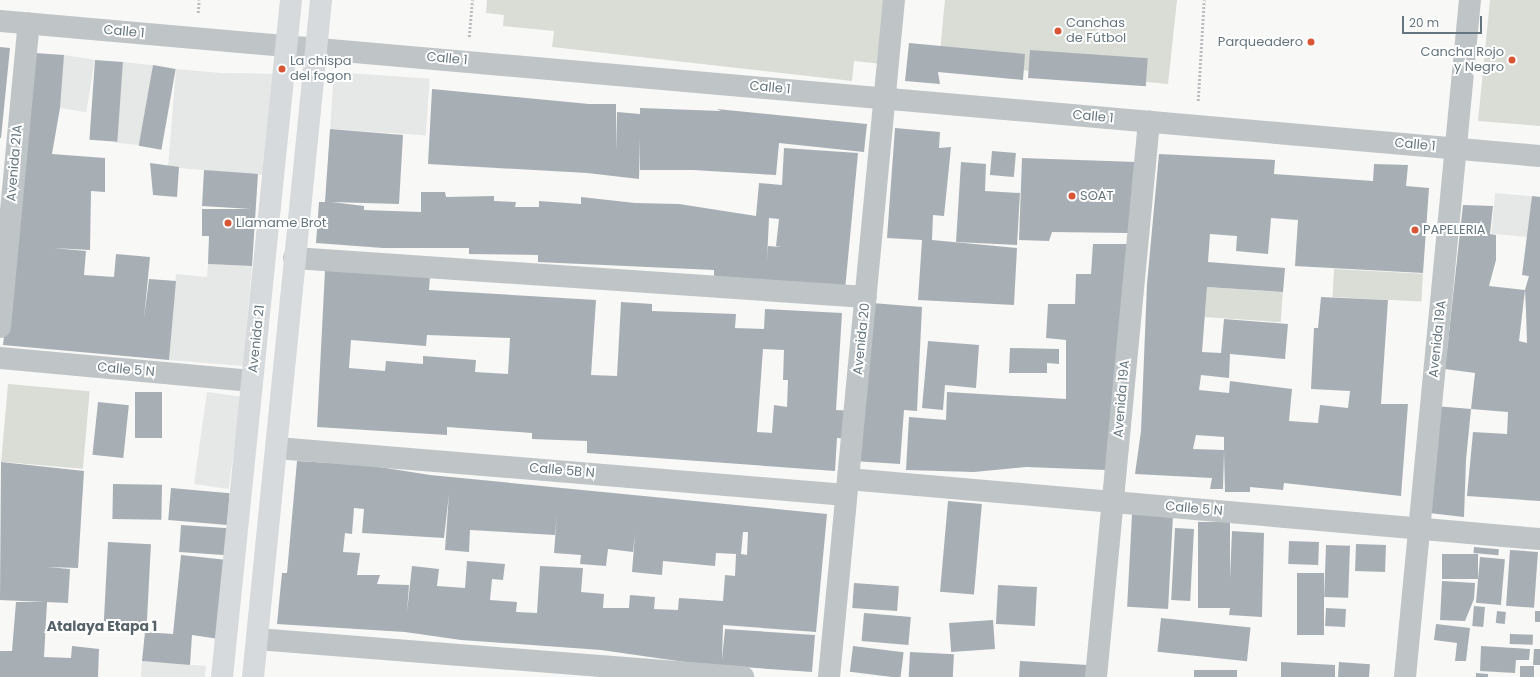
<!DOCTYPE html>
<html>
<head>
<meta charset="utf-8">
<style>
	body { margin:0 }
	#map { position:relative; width:1540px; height:677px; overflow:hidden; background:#f8f8f6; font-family:Poppins,sans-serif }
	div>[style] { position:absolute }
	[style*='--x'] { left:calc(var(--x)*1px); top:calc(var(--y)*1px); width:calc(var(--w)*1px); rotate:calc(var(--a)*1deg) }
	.built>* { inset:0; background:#e6e7e7; transform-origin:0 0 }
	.green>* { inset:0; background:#d9ddd6; transform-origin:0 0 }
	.building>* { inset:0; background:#a7afb5; transform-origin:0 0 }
	.path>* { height:2.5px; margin-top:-1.25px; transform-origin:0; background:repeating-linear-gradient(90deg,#babdbf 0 2px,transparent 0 4px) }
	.minor>* { height:22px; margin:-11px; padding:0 11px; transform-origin:11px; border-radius:11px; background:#bfc4c7 }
	.major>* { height:22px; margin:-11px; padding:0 11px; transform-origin:11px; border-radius:11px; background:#d6dadd }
	.dots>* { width:11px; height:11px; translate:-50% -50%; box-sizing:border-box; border:2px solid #fff; border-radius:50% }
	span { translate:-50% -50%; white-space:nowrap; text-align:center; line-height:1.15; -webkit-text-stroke:4px #fff; paint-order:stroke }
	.poi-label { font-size:13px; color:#65757f }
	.left { translate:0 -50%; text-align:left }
	.right { translate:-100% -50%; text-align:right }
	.street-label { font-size:13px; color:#65757f }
	.neighbourhood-label { font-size:14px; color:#57636b; font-weight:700 }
	.scale { position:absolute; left:1402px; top:16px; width:80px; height:18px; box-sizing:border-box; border:2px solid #65757f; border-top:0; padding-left:5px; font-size:12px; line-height:14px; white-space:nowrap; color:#65757f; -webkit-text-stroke:3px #fff; paint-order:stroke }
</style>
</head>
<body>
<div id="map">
	<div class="built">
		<div style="left:64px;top:55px;width:31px;height:53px;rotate:9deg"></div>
		<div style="left:123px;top:62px;width:30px;height:81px;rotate:6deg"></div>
		<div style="clip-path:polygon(176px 69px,222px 73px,277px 74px,274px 176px,168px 167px)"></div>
		<div style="left:334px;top:72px;width:96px;height:57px;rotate:4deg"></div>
		<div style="left:1495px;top:193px;width:37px;height:41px;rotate:5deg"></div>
		<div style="clip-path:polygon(208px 264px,252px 266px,243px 366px,169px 360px,176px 274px,207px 277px)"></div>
		<div style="left:207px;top:392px;width:35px;height:93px;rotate:8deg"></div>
		<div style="clip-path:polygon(142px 661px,206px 666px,205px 677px,141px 677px)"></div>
	</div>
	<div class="green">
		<div style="clip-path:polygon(487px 0,890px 0,882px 64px,854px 61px,852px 81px,552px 47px,554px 31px,503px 26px,504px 15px,486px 13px)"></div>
		<div style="clip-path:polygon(945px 0,1177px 0,1168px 84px,939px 62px)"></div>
		<div style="clip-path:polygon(1490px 0,1540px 0,1540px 126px,1478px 121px)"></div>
		<div style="left:1334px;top:269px;width:89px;height:28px;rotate:3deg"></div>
		<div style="left:1207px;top:287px;width:76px;height:30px;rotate:4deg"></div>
		<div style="left:8px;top:384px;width:82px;height:78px;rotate:5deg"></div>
	</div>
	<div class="building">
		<div style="clip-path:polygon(909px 43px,1025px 54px,1023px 80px,938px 72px,940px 84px,905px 81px)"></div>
		<div style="clip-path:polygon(0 47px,10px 48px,1px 138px,0 138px)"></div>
		<div style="left:1030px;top:50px;width:118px;height:28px;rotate:4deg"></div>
		<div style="clip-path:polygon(35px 53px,64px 55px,60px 108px,52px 154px,105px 158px,105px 192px,91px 191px,90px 250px,53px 248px,86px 251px,84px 275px,114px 277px,116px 254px,150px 257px,144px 319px,149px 279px,176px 281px,169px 360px,3px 345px)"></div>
		<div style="left:95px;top:60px;width:28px;height:80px;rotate:4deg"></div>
		<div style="left:153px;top:65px;width:23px;height:82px;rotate:10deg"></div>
		<div style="clip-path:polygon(432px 89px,589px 104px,616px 104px,616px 151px,617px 112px,640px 114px,640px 108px,721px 111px,717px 109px,867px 124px,864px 152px,779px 143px,776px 175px,693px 170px,640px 170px,640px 139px,639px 179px,587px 173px,428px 164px)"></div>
		<div style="clip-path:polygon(895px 128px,940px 132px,939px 148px,951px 147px,944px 216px,933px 215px,932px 240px,1017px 248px,1014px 305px,918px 300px,922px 240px,887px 238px)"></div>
		<div style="clip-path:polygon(evenodd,330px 129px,403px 135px,399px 204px,331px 202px,364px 206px,364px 210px,421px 212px,421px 192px,445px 192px,446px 197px,494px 196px,494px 201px,516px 202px,515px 207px,539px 207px,539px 201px,581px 204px,581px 197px,635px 203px,679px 204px,756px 216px,759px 183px,782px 185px,784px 148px,858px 153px,845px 290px,714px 278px,714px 270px,538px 262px,538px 255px,469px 254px,469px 248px,383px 248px,316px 243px,319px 202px,325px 202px,330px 129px,769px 218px,779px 219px,776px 246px,781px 247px,768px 246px,767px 260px,769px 218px)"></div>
		<div style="left:992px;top:151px;width:24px;height:24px;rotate:5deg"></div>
		<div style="clip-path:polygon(evenodd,1159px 154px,1275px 160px,1274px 174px,1373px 181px,1374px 164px,1408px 165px,1406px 186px,1429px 188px,1423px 273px,1295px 266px,1298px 220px,1271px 218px,1268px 254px,1236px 251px,1237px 236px,1210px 234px,1208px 262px,1285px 268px,1283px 292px,1207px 287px,1202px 352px,1221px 353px,1224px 319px,1288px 324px,1285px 359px,1230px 354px,1229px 378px,1201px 375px,1199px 390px,1229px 393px,1230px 381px,1292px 389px,1289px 421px,1318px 423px,1320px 405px,1348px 408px,1350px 391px,1311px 389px,1314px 328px,1318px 328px,1321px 297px,1388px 300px,1381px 404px,1408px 404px,1401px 496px,1284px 483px,1283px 490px,1250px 487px,1250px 492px,1225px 492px,1224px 452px,1223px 489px,1210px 489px,1212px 478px,1135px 474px,1141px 431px,1147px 284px,1159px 154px,1196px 435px,1224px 437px,1224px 450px,1193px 449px,1196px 435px)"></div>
		<div style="clip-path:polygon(1022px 158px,1136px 162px,1128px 233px,1052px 232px,1049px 241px,1019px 240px)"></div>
		<div style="clip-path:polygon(961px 162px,986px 164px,985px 191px,1020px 193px,1017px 245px,956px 242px)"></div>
		<div style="clip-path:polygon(150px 163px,179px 167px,177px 197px,153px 195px)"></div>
		<div style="clip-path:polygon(204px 170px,258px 174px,252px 266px,208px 264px,209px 236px,202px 236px,202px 209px,251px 209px,202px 206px)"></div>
		<div style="clip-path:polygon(evenodd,1532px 196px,1540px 197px,1540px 501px,1467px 496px,1473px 432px,1507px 434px,1508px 412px,1471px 409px,1475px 373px,1445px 369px,1463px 205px,1493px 206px,1490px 234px,1496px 235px,1496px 260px,1489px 286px,1525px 290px,1529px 276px,1522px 275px,1532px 196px,1525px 290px,1526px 312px,1527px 343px,1519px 341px,1525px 290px)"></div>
		<div style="clip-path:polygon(1093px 244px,1128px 244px,1106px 470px,1026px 467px,974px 472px,906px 470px,909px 417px,946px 420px,947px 392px,1066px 399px,1066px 340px,1046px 338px,1048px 304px,1075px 304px,1076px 274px,1091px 274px)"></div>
		<div style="clip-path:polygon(evenodd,325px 270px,430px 276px,429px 290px,596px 300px,591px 375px,617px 376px,621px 302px,652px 304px,652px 311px,736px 314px,735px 328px,764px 329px,765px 309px,842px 313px,836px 410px,853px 411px,851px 439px,837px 438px,835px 471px,587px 453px,587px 441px,532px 439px,532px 433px,447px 427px,447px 435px,317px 427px,325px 270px,427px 335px,510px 338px,508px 374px,475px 372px,476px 360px,423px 356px,423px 364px,386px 361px,385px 371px,349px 368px,351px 340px,426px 346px,427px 335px,325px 270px,763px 349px,784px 350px,783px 380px,788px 380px,787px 407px,774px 405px,772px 433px,757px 432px,763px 349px)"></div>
		<div style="clip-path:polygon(872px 303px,922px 307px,917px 411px,904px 410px,900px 464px,853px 461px)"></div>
		<div style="clip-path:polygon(928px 341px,979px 345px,976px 388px,945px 385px,943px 410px,922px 408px)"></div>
		<div style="clip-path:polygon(1010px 348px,1059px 349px,1059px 364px,1047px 363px,1047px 373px,1009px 373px)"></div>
		<div style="left:135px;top:392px;width:27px;height:46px"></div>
		<div style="left:98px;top:402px;width:31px;height:53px;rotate:6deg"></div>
		<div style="clip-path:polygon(1435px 406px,1471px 409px,1466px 460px,1464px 517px,1429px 513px)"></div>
		<div style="clip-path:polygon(evenodd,297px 461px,367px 465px,430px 475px,827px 514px,816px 632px,723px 625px,722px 660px,725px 629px,815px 635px,812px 672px,699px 664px,601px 650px,461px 640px,405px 632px,277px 624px,282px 573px,287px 573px,297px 461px,449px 494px,445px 550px,469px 552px,470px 530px,555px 535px,557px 514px,554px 553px,581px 555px,580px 564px,606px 566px,608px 549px,633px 552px,635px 534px,632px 572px,662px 575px,663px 561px,715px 566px,716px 553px,736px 554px,735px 576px,725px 575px,723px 601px,679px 598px,678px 610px,654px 609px,655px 597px,630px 595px,629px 608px,603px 608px,604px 594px,581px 592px,583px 568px,540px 566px,537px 613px,516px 612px,517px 602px,490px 600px,492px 579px,503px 580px,505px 564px,467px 561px,465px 588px,437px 586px,439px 569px,412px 566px,407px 612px,409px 585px,377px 584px,380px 575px,357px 575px,360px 553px,343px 552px,345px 533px,352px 534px,354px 508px,364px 509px,362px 533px,444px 538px,449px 494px,297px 461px,743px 532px,748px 532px,747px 555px,741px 554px,743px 532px)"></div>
		<div style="clip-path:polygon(1px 462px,84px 471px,78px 568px,47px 567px,70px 569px,68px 603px,0 600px)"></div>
		<div style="left:113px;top:484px;width:49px;height:35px;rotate:1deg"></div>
		<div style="left:171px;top:488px;width:59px;height:32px;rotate:5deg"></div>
		<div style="left:948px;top:501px;width:34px;height:91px;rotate:5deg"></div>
		<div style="left:1132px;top:514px;width:41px;height:93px;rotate:3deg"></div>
		<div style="clip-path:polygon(1198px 522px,1230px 522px,1230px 579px,1232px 531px,1264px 533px,1262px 617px,1229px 615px,1230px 608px,1198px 608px)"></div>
		<div style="left:181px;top:525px;width:48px;height:27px;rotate:4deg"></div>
		<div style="left:1175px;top:528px;width:19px;height:72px;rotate:3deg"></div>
		<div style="left:1289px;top:541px;width:30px;height:23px;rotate:2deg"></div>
		<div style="left:108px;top:542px;width:43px;height:80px;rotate:3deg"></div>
		<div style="left:1356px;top:544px;width:30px;height:27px;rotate:2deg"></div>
		<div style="left:1326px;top:545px;width:24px;height:52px;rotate:2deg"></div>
		<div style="left:1474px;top:547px;width:25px;height:6px;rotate:5deg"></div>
		<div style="left:1510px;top:550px;width:28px;height:56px;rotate:4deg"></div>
		<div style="left:1442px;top:554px;width:36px;height:25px"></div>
		<div style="clip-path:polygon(181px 555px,227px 560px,219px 639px,192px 635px,190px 665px,142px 661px,145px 632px,173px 634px)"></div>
		<div style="left:1480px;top:557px;width:25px;height:46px;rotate:5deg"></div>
		<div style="left:1297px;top:573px;width:27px;height:62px"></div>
		<div style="clip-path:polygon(1442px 581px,1475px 583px,1474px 599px,1465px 621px,1440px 620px)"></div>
		<div style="left:854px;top:583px;width:45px;height:25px;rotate:4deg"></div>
		<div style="left:998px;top:585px;width:39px;height:39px;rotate:3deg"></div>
		<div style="clip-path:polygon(16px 602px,47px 602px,44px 657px,71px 658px,72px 646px,99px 649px,98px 677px,0 677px,0 651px,12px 651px)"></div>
		<div style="left:1474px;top:606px;width:11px;height:20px;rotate:5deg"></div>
		<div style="left:1326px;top:608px;width:20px;height:18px;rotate:3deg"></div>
		<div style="left:1497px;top:611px;width:9px;height:12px;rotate:6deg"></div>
		<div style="left:1535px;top:611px;width:5px;height:11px"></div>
		<div style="left:864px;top:613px;width:47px;height:28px;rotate:5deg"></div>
		<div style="left:1161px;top:618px;width:90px;height:34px;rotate:6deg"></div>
		<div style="left:993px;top:620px;width:29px;height:44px;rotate:86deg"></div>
		<div style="clip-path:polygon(1436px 624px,1470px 628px,1466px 661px,1455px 661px,1457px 643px,1434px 640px)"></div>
		<div style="left:1510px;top:634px;width:23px;height:10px;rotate:2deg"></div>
		<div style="left:853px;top:646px;width:51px;height:26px;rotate:7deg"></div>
		<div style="clip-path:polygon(1481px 646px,1530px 649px,1529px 660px,1516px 660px,1515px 673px,1480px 671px)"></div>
		<div style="clip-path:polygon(1534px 649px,1540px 649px,1540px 665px,1533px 665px)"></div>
		<div style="left:910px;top:652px;width:44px;height:25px;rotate:3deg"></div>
		<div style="clip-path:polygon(1020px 661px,1088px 665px,1087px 677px,1019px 677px)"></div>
		<div style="clip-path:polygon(1281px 662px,1335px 665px,1335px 677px,1281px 677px)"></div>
		<div style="left:1339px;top:662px;width:31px;height:15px;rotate:4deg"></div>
		<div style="left:1520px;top:666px;width:14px;height:11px"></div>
		<div style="left:1194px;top:670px;width:43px;height:7px"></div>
		<div style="clip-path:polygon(1476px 673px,1488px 674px,1488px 677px,1476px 677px)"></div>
	</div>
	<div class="path">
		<div style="--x:198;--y:13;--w:13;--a:-86"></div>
		<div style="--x:469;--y:37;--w:37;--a:-85"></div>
		<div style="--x:1198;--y:101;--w:101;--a:-86.6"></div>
	</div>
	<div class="minor">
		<div style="--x:0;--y:21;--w:1546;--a:5.01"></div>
		<div style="--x:294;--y:258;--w:573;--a:3.9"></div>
		<div style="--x:0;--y:327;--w:305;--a:-84.6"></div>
		<div style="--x:0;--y:358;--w:253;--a:5.2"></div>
		<div style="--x:277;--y:448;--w:571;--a:4.72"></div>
		<div style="--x:848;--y:479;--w:695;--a:4.96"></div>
		<div style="--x:257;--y:639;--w:488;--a:4.5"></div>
		<div style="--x:829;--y:677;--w:680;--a:-84.52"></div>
		<div style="--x:1096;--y:677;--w:558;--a:-84.55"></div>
		<div style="--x:1405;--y:677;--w:680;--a:-84.52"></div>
	</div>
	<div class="major">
		<div style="--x:222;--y:677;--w:681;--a:-84.18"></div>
		<div style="--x:253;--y:677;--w:680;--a:-84.26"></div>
	</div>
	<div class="dots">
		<div style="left:1058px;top:31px;background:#d85536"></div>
		<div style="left:1311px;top:42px;background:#d85536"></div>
		<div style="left:1512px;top:60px;background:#d85536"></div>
		<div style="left:282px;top:69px;background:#d85536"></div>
		<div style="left:1072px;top:196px;background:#d85536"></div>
		<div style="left:228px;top:223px;background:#d85536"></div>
		<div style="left:1415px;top:230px;background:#d85536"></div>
	</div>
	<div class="poi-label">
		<span class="left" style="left:1066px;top:31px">Canchas<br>de Fútbol</span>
		<span class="right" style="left:1303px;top:42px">Parqueadero</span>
		<span class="right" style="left:1504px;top:60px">Cancha Rojo<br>y Negro</span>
		<span class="left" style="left:290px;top:69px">La chispa<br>del fogon</span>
		<span class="left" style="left:1080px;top:196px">SOAT</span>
		<span class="left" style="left:236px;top:223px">Llamame Brot</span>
		<span class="left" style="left:1423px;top:230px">PAPELERIA</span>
	</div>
	<div class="street-label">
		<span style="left:124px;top:32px;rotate:5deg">Calle 1</span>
		<span style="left:447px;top:59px;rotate:5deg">Calle 1</span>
		<span style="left:770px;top:88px;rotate:5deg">Calle 1</span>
		<span style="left:1093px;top:117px;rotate:5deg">Calle 1</span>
		<span style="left:1415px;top:145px;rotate:5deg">Calle 1</span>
		<span style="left:15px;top:163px;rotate:-85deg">Avenida 21A</span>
		<span style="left:257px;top:339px;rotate:-84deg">Avenida 21</span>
		<span style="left:862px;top:339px;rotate:-84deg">Avenida 20</span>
		<span style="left:1438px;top:339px;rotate:-84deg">Avenida 19A</span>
		<span style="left:126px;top:370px;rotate:5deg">Calle 5 N</span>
		<span style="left:1122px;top:399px;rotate:-85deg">Avenida 19A</span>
		<span style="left:562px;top:471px;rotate:5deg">Calle 5B N</span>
		<span style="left:1194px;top:509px;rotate:5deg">Calle 5 N</span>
	</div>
	<div class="neighbourhood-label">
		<span style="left:102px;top:626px">Atalaya Etapa 1</span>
	</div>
	<div class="scale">20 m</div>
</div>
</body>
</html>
